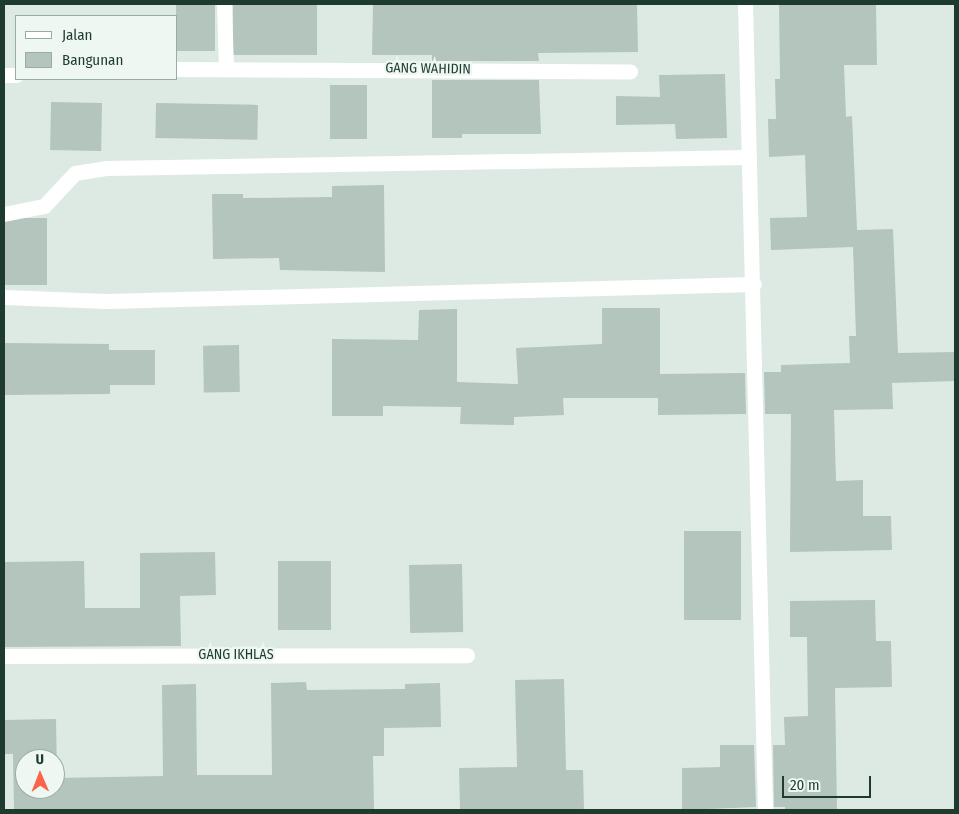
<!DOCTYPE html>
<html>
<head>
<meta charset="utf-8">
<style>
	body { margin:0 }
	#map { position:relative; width:959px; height:814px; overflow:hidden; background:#ddeae3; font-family:"Fira Sans Condensed",sans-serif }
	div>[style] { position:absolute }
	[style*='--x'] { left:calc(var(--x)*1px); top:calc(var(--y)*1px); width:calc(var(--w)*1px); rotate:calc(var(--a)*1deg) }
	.building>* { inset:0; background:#b3c5bc; transform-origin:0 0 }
	.minor>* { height:15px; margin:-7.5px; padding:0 7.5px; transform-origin:7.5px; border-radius:7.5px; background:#fff }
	span { translate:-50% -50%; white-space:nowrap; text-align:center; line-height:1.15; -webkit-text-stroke:4.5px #eef7f1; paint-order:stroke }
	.street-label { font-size:14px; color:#1e3b30 }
	.frame { position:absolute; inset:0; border:5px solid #1e3b30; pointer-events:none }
	.legend { position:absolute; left:15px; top:15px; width:162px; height:65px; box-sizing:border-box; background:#eef7f1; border:1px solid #9baca4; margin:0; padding:6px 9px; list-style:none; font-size:15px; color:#1e3b30 }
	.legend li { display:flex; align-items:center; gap:10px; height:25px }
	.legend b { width:25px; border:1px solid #9baca4 }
	.north { position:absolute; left:15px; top:749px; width:50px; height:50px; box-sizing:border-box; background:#eef7f1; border:1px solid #9baca4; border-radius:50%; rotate:359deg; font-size:14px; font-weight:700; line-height:20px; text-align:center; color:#1e3b30 }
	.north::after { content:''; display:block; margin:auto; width:18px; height:22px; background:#fa644b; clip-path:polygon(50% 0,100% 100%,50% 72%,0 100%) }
	.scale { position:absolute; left:782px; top:776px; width:89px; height:22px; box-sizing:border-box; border:2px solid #1e3b30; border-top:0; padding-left:6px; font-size:15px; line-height:18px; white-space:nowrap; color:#1e3b30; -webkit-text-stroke:4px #eef7f1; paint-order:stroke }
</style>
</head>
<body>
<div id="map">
	<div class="building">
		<div style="left:176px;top:4px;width:39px;height:47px"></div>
		<div style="left:233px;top:4px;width:84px;height:51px"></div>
		<div style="clip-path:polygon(373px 4px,637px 4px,638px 52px,538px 53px,539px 61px,432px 61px,432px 55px,372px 55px)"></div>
		<div style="clip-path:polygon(779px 4px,876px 4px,877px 65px,844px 65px,846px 117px,852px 116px,857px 230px,893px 229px,898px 353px,955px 352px,955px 381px,892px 383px,893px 409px,834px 410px,836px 481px,863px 480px,863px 516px,891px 516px,892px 550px,790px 552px,791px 414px,765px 414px,764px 372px,781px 372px,781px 365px,850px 363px,849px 336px,856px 336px,853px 247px,771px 250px,770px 218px,807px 217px,805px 155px,769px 157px,768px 119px,776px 119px,775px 79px,780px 79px)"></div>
		<div style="clip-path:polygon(725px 74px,727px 138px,676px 139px,675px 124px,616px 125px,616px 96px,660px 97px,659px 75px)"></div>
		<div style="clip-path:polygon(432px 80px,539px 80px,541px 134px,462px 134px,462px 138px,432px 138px)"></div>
		<div style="left:367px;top:85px;width:54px;height:37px;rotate:90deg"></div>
		<div style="left:51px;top:102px;width:51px;height:48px;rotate:1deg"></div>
		<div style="left:156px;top:103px;width:102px;height:35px;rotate:1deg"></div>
		<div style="clip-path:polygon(384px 185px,385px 272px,280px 270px,279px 258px,213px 259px,212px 194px,243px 194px,243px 198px,332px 197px,332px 186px)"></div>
		<div style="left:47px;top:218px;width:67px;height:43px;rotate:90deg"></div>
		<div style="clip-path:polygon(602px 308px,660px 308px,660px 374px,745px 373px,746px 414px,658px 415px,658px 398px,563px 398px,564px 415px,514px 417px,514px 425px,460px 424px,461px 407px,383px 406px,383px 416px,332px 416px,332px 339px,418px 340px,419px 310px,457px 309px,457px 382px,518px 384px,516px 348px,602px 344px)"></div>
		<div style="clip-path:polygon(4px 343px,109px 344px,109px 350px,155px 350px,155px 385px,110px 385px,110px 394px,4px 395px)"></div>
		<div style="left:239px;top:345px;width:47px;height:36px;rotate:89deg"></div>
		<div style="left:741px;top:531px;width:89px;height:57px;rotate:90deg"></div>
		<div style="clip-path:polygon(215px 552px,216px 595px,180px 596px,181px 646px,4px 647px,4px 562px,84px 561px,85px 608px,140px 608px,140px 553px)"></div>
		<div style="left:278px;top:561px;width:53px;height:69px"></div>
		<div style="left:462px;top:564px;width:68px;height:53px;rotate:89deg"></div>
		<div style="clip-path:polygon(875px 600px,876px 641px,891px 641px,892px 687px,835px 688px,837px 810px,785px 810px,785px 807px,774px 807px,773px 745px,785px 745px,784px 717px,808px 716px,807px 637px,790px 637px,790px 601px)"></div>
		<div style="clip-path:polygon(564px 679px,566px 770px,583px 770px,584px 810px,460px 810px,459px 768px,517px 767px,515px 680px)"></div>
		<div style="clip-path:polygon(evenodd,306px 682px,307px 690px,405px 689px,405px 684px,440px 683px,441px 727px,384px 728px,384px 756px,373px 756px,374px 810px,14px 810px,13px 754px,4px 754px,4px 720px,56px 719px,57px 778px,163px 776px,162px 685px,196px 684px,197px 775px,272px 775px,271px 683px,306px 682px,25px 759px,55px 759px,55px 789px,25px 789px,25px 759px)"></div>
		<div style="clip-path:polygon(720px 745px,754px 745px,756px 807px,682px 810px,682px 768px,720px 767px)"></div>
	</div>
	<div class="minor">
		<div style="--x:224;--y:4;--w:63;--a:88.2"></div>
		<div style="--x:745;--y:4;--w:806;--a:88.58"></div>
		<div style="--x:176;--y:69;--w:454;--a:0.3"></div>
		<div style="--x:4;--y:75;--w:12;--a:0"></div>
		<div style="--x:4;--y:214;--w:41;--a:-11.3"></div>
		<div style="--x:44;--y:206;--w:45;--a:-46.8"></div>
		<div style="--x:75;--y:173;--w:31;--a:-9"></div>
		<div style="--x:106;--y:168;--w:643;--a:-0.98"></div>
		<div style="--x:4;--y:297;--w:102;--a:2.2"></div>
		<div style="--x:106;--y:301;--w:648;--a:-1.5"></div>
		<div style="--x:4;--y:656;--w:463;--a:-0.1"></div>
	</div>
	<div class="street-label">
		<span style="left:428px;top:69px;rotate:1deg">GANG WAHIDIN</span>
		<span style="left:236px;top:655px">GANG IKHLAS</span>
	</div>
	<div class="frame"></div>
	<ul class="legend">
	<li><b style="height:6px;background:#fff"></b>Jalan</li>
	<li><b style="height:14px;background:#b3c5bc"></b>Bangunan</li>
	</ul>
	<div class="north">U</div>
	<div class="scale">20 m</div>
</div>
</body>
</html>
